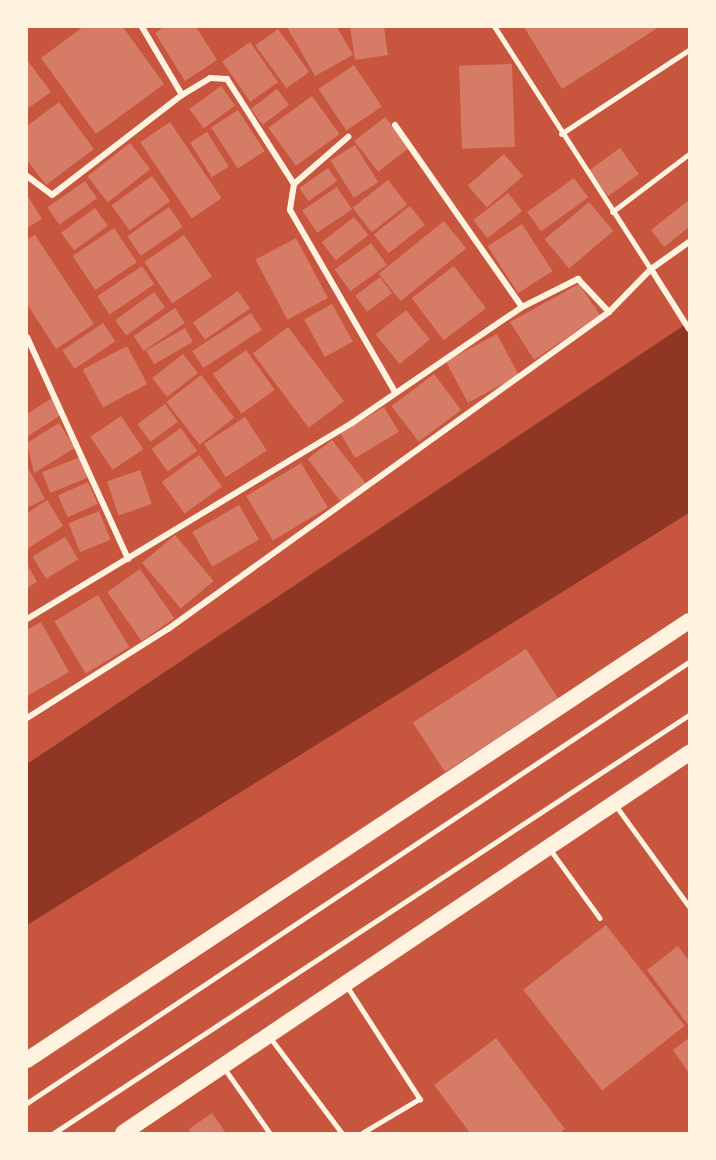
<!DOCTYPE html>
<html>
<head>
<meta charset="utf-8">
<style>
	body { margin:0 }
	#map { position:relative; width:716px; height:1160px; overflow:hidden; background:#c8553d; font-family:"Roboto Serif",serif }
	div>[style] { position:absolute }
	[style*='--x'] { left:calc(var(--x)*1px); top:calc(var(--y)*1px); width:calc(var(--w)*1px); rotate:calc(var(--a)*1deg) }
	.water>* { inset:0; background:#8f3625 }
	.building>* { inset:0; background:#d67c66; transform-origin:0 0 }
	.service>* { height:4.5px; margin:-2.25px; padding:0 2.25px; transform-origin:2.25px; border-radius:2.25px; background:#fff3e0 }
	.minor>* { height:6px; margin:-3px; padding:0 3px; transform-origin:3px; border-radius:3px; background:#fff3e0 }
	.trunk>* { height:16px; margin:-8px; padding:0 8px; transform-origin:8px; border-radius:8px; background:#fff3e0 }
	span { translate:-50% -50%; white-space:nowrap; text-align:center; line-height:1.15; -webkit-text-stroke:6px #fff3e0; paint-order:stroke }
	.frame { position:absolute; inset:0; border:28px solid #fff3e0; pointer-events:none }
</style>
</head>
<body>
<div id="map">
	<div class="water">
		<div style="clip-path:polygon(689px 322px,689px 513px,27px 925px,27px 764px)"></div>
	</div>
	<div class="building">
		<div style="clip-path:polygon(83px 27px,123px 27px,164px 84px,96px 134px,41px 58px)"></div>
		<div style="clip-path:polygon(164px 27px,196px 27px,217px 60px,185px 81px,155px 33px)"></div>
		<div style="clip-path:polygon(287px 27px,337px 27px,353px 55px,315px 76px)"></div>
		<div style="clip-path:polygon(350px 27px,384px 27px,388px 55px,355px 60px)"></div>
		<div style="clip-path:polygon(524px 27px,659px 27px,562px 89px)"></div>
		<div style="left:278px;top:29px;width:53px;height:28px;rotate:54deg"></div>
		<div style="left:250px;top:42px;width:49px;height:34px;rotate:55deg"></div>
		<div style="clip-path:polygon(27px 60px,51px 92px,27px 109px)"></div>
		<div style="left:512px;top:64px;width:83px;height:53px;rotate:88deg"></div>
		<div style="left:354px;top:65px;width:50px;height:43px;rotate:56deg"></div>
		<div style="left:221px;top:86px;width:24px;height:39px;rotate:54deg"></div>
		<div style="left:277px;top:89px;width:20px;height:33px;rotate:53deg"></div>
		<div style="left:312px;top:96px;width:47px;height:54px;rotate:54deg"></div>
		<div style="clip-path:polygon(59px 102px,94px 149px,46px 185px,27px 160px,27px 126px)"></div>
		<div style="left:238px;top:110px;width:49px;height:32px;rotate:57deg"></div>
		<div style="left:385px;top:117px;width:39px;height:39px;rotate:52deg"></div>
		<div style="left:170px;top:122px;width:92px;height:36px;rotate:56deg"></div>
		<div style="left:207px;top:132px;width:41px;height:20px;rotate:58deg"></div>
		<div style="left:130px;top:143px;width:33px;height:54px;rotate:52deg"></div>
		<div style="left:355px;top:145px;width:44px;height:29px;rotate:58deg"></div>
		<div style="left:620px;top:148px;width:32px;height:38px;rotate:54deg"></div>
		<div style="left:504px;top:154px;width:29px;height:48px;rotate:49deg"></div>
		<div style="left:328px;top:168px;width:16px;height:35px;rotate:55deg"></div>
		<div style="left:152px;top:176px;width:31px;height:50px;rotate:54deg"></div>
		<div style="left:574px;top:178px;width:24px;height:58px;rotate:54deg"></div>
		<div style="left:388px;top:180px;width:31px;height:45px;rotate:52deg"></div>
		<div style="left:85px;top:181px;width:21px;height:46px;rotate:55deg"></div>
		<div style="left:337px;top:187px;width:27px;height:42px;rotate:56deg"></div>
		<div style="left:508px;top:193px;width:23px;height:44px;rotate:52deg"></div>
		<div style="clip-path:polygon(27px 195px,42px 219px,27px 228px)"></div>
		<div style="clip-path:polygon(689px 200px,689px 227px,664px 247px,651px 230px)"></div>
		<div style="left:589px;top:202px;width:38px;height:58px;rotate:50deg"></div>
		<div style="left:410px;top:206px;width:24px;height:46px;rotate:52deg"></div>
		<div style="left:169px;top:207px;width:24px;height:51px;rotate:55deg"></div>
		<div style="left:95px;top:208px;width:22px;height:42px;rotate:54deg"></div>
		<div style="left:354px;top:217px;width:23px;height:41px;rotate:52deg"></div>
		<div style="left:444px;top:221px;width:35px;height:84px;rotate:51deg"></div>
		<div style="left:522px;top:224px;width:56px;height:41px;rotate:57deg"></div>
		<div style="left:114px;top:228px;width:41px;height:50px;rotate:56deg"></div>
		<div style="clip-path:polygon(35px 235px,94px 324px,56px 349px,27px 304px,27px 239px)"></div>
		<div style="left:184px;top:235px;width:50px;height:48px;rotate:56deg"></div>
		<div style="left:296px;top:238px;width:68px;height:46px;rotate:62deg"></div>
		<div style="left:371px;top:243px;width:27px;height:45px;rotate:54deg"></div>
		<div style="left:142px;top:266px;width:22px;height:54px;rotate:56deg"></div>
		<div style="left:454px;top:266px;width:53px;height:53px;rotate:53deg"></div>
		<div style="left:380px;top:277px;width:20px;height:31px;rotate:53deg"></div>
		<div style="clip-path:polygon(579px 284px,600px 315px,534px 360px,510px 322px)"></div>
		<div style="left:238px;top:291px;width:21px;height:55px;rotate:55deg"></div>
		<div style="left:154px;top:292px;width:19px;height:48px;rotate:54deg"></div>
		<div style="left:332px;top:304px;width:43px;height:32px;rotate:61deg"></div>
		<div style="left:175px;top:308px;width:18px;height:50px;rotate:56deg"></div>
		<div style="left:406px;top:310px;width:38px;height:39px;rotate:51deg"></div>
		<div style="left:251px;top:313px;width:20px;height:70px;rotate:57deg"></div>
		<div style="left:103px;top:323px;width:22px;height:49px;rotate:56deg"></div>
		<div style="left:288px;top:327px;width:93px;height:44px;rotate:53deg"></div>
		<div style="left:185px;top:328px;width:16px;height:45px;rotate:60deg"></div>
		<div style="left:497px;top:334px;width:47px;height:58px;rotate:62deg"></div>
		<div style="left:127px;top:346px;width:43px;height:50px;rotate:62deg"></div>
		<div style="left:246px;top:350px;width:49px;height:41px;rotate:54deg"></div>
		<div style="left:183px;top:354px;width:24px;height:39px;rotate:52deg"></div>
		<div style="left:434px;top:374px;width:45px;height:53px;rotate:53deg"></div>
		<div style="left:201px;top:375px;width:54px;height:44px;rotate:52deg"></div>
		<div style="clip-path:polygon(52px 398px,62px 414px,27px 437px,27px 414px)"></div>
		<div style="left:165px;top:404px;width:22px;height:34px;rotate:54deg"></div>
		<div style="left:384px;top:407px;width:29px;height:51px;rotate:59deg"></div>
		<div style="left:121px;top:416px;width:40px;height:37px;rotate:56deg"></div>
		<div style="left:245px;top:417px;width:40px;height:49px;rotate:57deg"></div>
		<div style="clip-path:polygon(59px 423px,75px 448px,34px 473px,27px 443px)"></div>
		<div style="left:181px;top:428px;width:28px;height:36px;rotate:55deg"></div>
		<div style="left:332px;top:440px;width:56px;height:31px;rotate:52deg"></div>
		<div style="left:199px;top:455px;width:39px;height:46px;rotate:54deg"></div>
		<div style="left:80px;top:457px;width:22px;height:41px;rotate:68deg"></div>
		<div style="left:301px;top:463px;width:52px;height:64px;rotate:59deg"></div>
		<div style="clip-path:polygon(27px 466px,45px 499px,27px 508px)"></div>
		<div style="left:140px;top:470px;width:36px;height:35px;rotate:71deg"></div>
		<div style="left:88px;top:482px;width:24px;height:33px;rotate:66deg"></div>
		<div style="clip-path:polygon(47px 500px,63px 526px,27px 549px,27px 513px)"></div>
		<div style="left:239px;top:505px;width:40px;height:54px;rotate:60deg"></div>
		<div style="left:99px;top:511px;width:31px;height:33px;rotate:68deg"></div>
		<div style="left:175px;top:535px;width:60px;height:43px;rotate:50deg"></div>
		<div style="left:65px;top:537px;width:26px;height:38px;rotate:59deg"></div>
		<div style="clip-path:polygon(27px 564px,37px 582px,27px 588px)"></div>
		<div style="left:140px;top:569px;width:60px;height:40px;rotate:55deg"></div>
		<div style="left:98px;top:595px;width:61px;height:51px;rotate:59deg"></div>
		<div style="clip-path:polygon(41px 622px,69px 672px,27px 696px,27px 630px)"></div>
		<div style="left:526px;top:649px;width:59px;height:135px;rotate:57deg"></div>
		<div style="left:606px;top:925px;width:128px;height:105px;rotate:52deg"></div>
		<div style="clip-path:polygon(678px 946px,689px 961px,689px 1026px,647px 970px)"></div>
		<div style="clip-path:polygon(496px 1038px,565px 1129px,560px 1133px,470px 1133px,434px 1085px)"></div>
		<div style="clip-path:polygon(689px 1038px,689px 1073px,673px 1050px)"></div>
		<div style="clip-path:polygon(212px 1113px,226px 1133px,191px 1133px,189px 1129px)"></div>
	</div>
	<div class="service">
		<div style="--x:495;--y:27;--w:288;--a:57.2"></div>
		<div style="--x:561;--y:134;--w:153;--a:-33.3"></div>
		<div style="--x:612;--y:212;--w:96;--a:-37"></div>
		<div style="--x:617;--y:807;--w:122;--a:54"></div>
		<div style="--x:550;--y:849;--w:85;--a:54.1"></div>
		<div style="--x:347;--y:986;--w:135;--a:57.1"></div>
		<div style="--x:420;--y:1099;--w:66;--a:149.2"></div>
		<div style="--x:270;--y:1037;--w:120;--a:53.1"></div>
		<div style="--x:225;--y:1069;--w:78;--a:54.9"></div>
		<div style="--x:27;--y:1103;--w:795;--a:-33.67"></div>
		<div style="--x:54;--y:1133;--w:760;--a:-33.36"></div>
	</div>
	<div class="minor">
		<div style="--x:142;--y:27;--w:79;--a:59.5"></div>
		<div style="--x:395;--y:125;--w:222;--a:55.1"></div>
		<div style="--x:27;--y:176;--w:31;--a:37"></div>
		<div style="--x:52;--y:195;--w:164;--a:-37.6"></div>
		<div style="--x:182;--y:95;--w:33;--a:-31"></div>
		<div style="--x:210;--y:78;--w:17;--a:3"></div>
		<div style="--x:227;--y:79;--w:125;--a:57.5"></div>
		<div style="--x:294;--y:184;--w:26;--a:99"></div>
		<div style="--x:290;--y:210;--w:208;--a:60"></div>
		<div style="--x:294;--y:184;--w:72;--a:-41"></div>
		<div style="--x:651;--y:269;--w:71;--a:57.7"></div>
		<div style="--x:27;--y:337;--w:244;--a:65.5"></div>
		<div style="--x:27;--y:619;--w:380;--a:-31.1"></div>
		<div style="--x:352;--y:423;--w:206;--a:-34.3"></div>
		<div style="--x:522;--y:307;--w:63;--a:-26.6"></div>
		<div style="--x:578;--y:279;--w:45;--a:46.8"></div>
		<div style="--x:27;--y:718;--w:167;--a:-32.3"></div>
		<div style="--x:168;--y:629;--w:543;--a:-35.71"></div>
		<div style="--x:609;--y:312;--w:60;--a:-45.7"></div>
		<div style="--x:651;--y:269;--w:47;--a:-35.4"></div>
	</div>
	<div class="trunk">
		<div style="--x:27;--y:1060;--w:794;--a:-33.55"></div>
		<div style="--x:123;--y:1133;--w:682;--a:-33.88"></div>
	</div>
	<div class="frame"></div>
</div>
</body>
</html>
